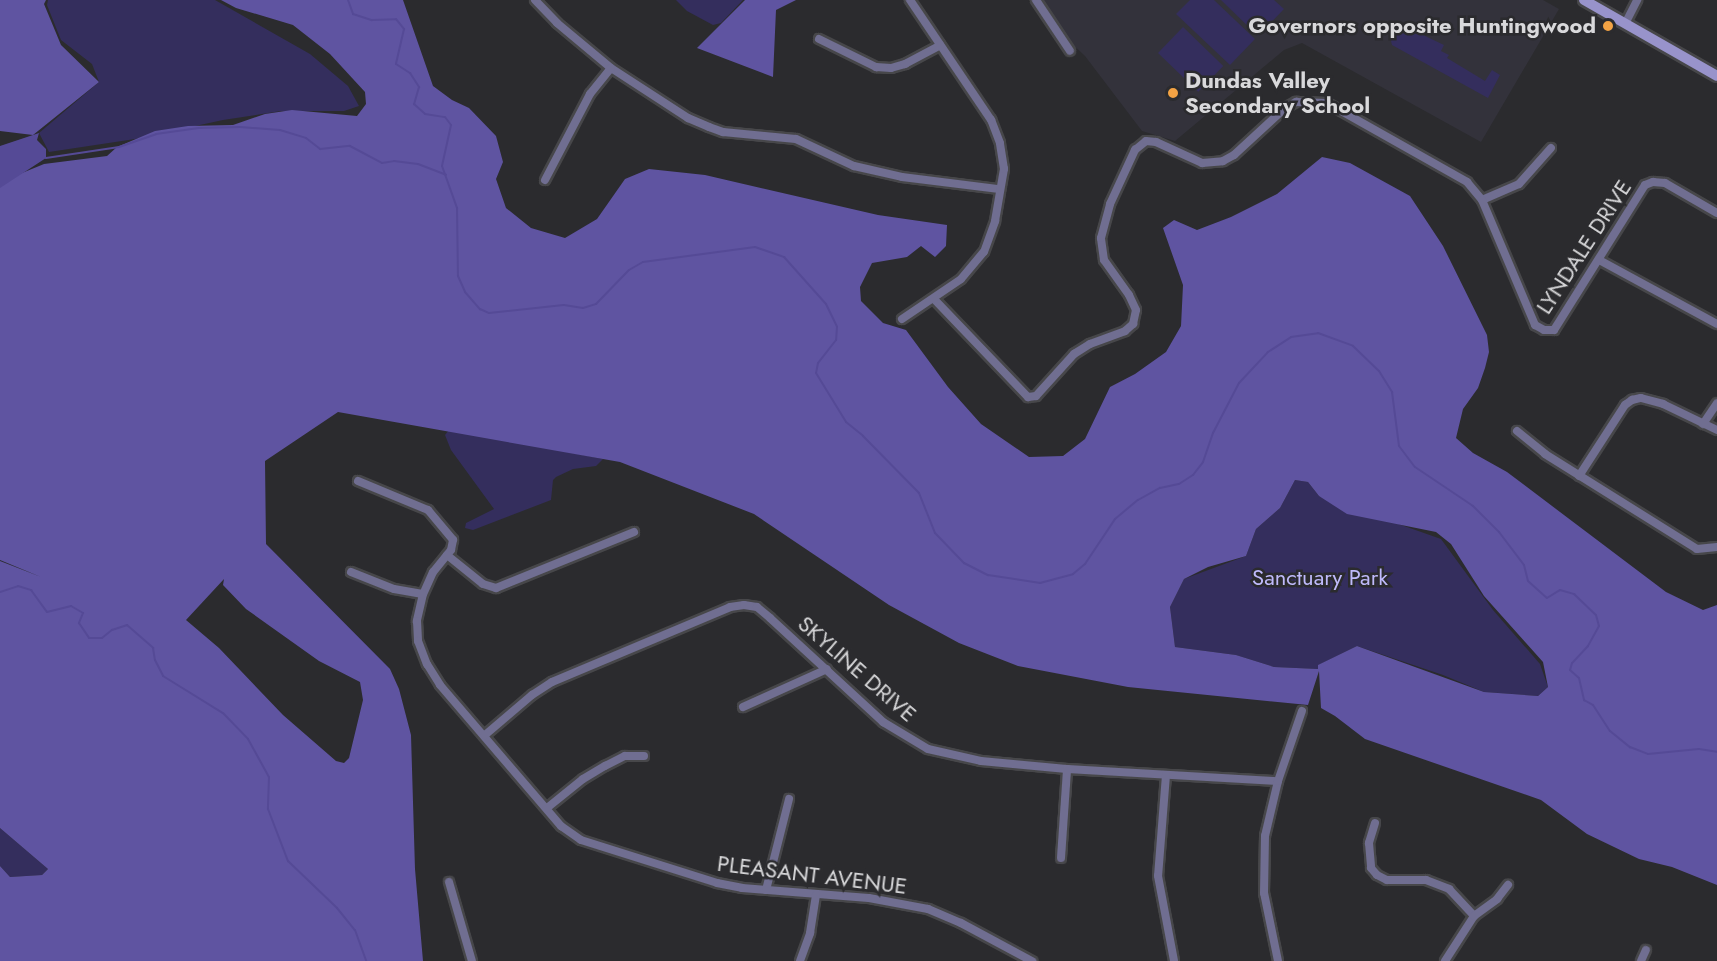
<!DOCTYPE html>
<html>
<head>
<meta charset="utf-8">
<style>
	body { margin:0 }
	#map { position:relative; width:1717px; height:961px; overflow:hidden; background:#2b2b2e; font-family:Jost,sans-serif }
	div>[style] { position:absolute }
	[style*='--x'] { left:calc(var(--x)*1px); top:calc(var(--y)*1px); width:calc(var(--w)*1px); rotate:calc(var(--a)*1deg) }
	.built>* { inset:0; background:#33323b }
	.green>* { inset:0; background:#342e5d; transform-origin:0 0 }
	.forest>* { inset:0; background:#5f54a1 }
	.water>* { inset:0; background:#554a96 }
	.stream>* { height:2px; margin:-1px; padding:0 1px; transform-origin:1px; border-radius:1px; background:#554a96 }
	.roads { filter:drop-shadow(2px 0 #47474a) drop-shadow(-2px 0 #47474a) drop-shadow(0 2px #47474a) drop-shadow(0 -2px #47474a) }
	.minor>* { height:8px; margin:-4px; padding:0 4px; transform-origin:4px; border-radius:4px; background:#706e91 }
	.secondary>* { height:10px; margin:-5px; padding:0 5px; transform-origin:5px; border-radius:5px; background:#9893cb }
	.dots>* { width:16px; height:16px; translate:-50% -50%; box-sizing:border-box; border:3px solid #2b2b2e; border-radius:50% }
	span { translate:-50% -50%; white-space:nowrap; text-align:center; line-height:1.15; -webkit-text-stroke:5px #2b2b2e; paint-order:stroke }
	.poi-label { font-size:22px; color:#d9d9db; font-weight:700 }
	.right { translate:-100% -50%; text-align:right }
	.left { translate:0 -50%; text-align:left }
	.street-label { font-size:22px; color:#d9d9db }
	.park-label { font-size:22px; color:#bfbafb }
</style>
</head>
<body>
<div id="map">
	<div class="built">
		<div style="clip-path:polygon(1042px 0,1543px 0,1559px 9px,1481px 142px,1302px 43px,1284px 50px,1175px 141px,1142px 131px,1085px 56px,1068px 40px)"></div>
	</div>
	<div class="green">
		<div style="clip-path:polygon(48px 0,215px 0,310px 54px,348px 86px,359px 106px,344px 111px,281px 111px,223px 120px,135px 139px,49px 152px,39px 133px,99px 82px,92px 64px,61px 40px,47px 5px)"></div>
		<div style="clip-path:polygon(676px 0,743px 0,721px 23px,713px 25px,687px 11px)"></div>
		<div style="clip-path:polygon(1190px 0,1214px 0,1255px 39px,1230px 65px,1176px 14px)"></div>
		<div style="clip-path:polygon(1221px 0,1274px 0,1284px 9px,1258px 36px)"></div>
		<div style="clip-path:polygon(1400px 24px,1444px 45px,1441px 51px,1449px 55px,1447px 58px,1485px 81px,1492px 70px,1500px 75px,1488px 98px,1392px 45px,1391px 41px)"></div>
		<div style="left:1183px;top:27px;width:56px;height:36px;rotate:44deg"></div>
		<div style="clip-path:polygon(449px 430px,511px 441px,603px 459px,596px 466px,573px 469px,556px 477px,553px 480px,551px 500px,473px 530px,465px 528px,466px 523px,494px 509px,451px 450px,445px 435px)"></div>
		<div style="clip-path:polygon(1295px 480px,1308px 482px,1319px 496px,1441px 539px,1493px 610px,1540px 664px,1548px 687px,1538px 696px,1484px 692px,1443px 675px,1357px 646px,1319px 665px,1318px 669px,1274px 667px,1236px 655px,1175px 647px,1170px 607px,1184px 579px,1246px 556px,1256px 529px,1280px 508px)"></div>
		<div style="clip-path:polygon(0 828px,48px 869px,42px 875px,10px 877px,0 866px)"></div>
	</div>
	<div class="forest">
		<div style="clip-path:polygon(0 0,46px 0,44px 4px,61px 45px,99px 82px,33px 135px,0 131px)"></div>
		<div style="clip-path:polygon(evenodd,221px 0,403px 0,433px 86px,452px 100px,469px 108px,496px 136px,503px 162px,496px 179px,506px 208px,531px 228px,565px 238px,597px 219px,625px 179px,649px 169px,705px 175px,878px 215px,947px 225px,946px 246px,935px 257px,921px 246px,907px 257px,872px 263px,860px 287px,861px 301px,883px 323px,906px 330px,948px 387px,981px 424px,1029px 457px,1063px 456px,1085px 439px,1110px 387px,1135px 374px,1166px 352px,1181px 326px,1183px 285px,1163px 228px,1174px 220px,1197px 230px,1231px 217px,1277px 194px,1322px 157px,1350px 163px,1410px 196px,1443px 246px,1487px 335px,1489px 352px,1485px 368px,1478px 388px,1463px 409px,1456px 438px,1473px 453px,1507px 472px,1666px 592px,1703px 610px,1717px 605px,1717px 885px,1672px 867px,1639px 859px,1587px 834px,1541px 800px,1365px 739px,1335px 716px,1321px 708px,1319px 671px,1308px 705px,1128px 687px,1018px 666px,959px 643px,889px 605px,754px 514px,620px 462px,338px 412px,265px 461px,266px 544px,390px 669px,399px 689px,411px 735px,415px 869px,423px 961px,0 961px,0 866px,10px 877px,42px 875px,48px 869px,0 828px,0 561px,41px 577px,0 560px,0 182px,44px 164px,107px 156px,117px 147px,155px 131px,188px 126px,233px 125px,265px 114px,292px 110px,357px 116px,366px 104px,365px 92px,330px 54px,293px 25px,236px 8px,221px 0,1295px 480px,1308px 482px,1319px 496px,1347px 514px,1436px 532px,1451px 544px,1484px 596px,1543px 662px,1548px 687px,1538px 696px,1484px 692px,1357px 646px,1318px 665px,1318px 669px,1274px 667px,1236px 655px,1175px 647px,1170px 607px,1184px 579px,1208px 567px,1246px 556px,1256px 529px,1280px 508px,1295px 480px,221px 0,224px 579px,223px 585px,246px 609px,319px 661px,360px 682px,363px 700px,349px 758px,344px 763px,336px 761px,283px 715px,219px 648px,186px 620px,224px 579px)"></div>
		<div style="clip-path:polygon(745px 0,796px 0,776px 10px,773px 77px,697px 48px)"></div>
	</div>
	<div class="water">
		<div style="clip-path:polygon(39px 133px,37px 140px,46px 149px,46px 158px,0 188px,0 146px)"></div>
	</div>
	<div class="stream">
		<div style="--x:348;--y:0;--w:15;--a:70"></div>
		<div style="--x:353;--y:14;--w:20;--a:18"></div>
		<div style="--x:372;--y:20;--w:24;--a:-2"></div>
		<div style="--x:396;--y:19;--w:13;--a:51"></div>
		<div style="--x:404;--y:29;--w:36;--a:103"></div>
		<div style="--x:396;--y:64;--w:17;--a:33"></div>
		<div style="--x:410;--y:73;--w:17;--a:57"></div>
		<div style="--x:419;--y:87;--w:18;--a:106"></div>
		<div style="--x:414;--y:104;--w:15;--a:42"></div>
		<div style="--x:425;--y:114;--w:20;--a:9"></div>
		<div style="--x:445;--y:117;--w:10;--a:53"></div>
		<div style="--x:451;--y:125;--w:42;--a:102.4"></div>
		<div style="--x:442;--y:166;--w:45;--a:70.3"></div>
		<div style="--x:457;--y:208;--w:68;--a:89.2"></div>
		<div style="--x:458;--y:276;--w:17;--a:66"></div>
		<div style="--x:465;--y:292;--w:23;--a:49"></div>
		<div style="--x:480;--y:309;--w:10;--a:24"></div>
		<div style="--x:489;--y:313;--w:75;--a:-6.1"></div>
		<div style="--x:564;--y:305;--w:19;--a:9"></div>
		<div style="--x:583;--y:308;--w:14;--a:-17"></div>
		<div style="--x:596;--y:304;--w:47;--a:-45.9"></div>
		<div style="--x:629;--y:270;--w:16;--a:-30"></div>
		<div style="--x:643;--y:262;--w:113;--a:-7.6"></div>
		<div style="--x:755;--y:247;--w:31;--a:19"></div>
		<div style="--x:784;--y:257;--w:63;--a:48.2"></div>
		<div style="--x:826;--y:304;--w:25;--a:64"></div>
		<div style="--x:837;--y:327;--w:13;--a:94"></div>
		<div style="--x:836;--y:340;--w:29;--a:128"></div>
		<div style="--x:818;--y:363;--w:10;--a:101"></div>
		<div style="--x:816;--y:373;--w:57;--a:58.5"></div>
		<div style="--x:846;--y:422;--w:22;--a:39"></div>
		<div style="--x:863;--y:436;--w:80;--a:45.5"></div>
		<div style="--x:919;--y:493;--w:43;--a:68.2"></div>
		<div style="--x:935;--y:533;--w:42;--a:46"></div>
		<div style="--x:964;--y:563;--w:27;--a:27"></div>
		<div style="--x:988;--y:575;--w:53;--a:8.7"></div>
		<div style="--x:1040;--y:583;--w:34;--a:-15"></div>
		<div style="--x:1073;--y:574;--w:16;--a:-40"></div>
		<div style="--x:1085;--y:564;--w:54;--a:-56.3"></div>
		<div style="--x:1115;--y:519;--w:30;--a:-40"></div>
		<div style="--x:1138;--y:500;--w:25;--a:-29"></div>
		<div style="--x:1160;--y:488;--w:19;--a:-12"></div>
		<div style="--x:1179;--y:484;--w:17;--a:-33"></div>
		<div style="--x:1193;--y:475;--w:16;--a:-52"></div>
		<div style="--x:1203;--y:462;--w:31;--a:-71"></div>
		<div style="--x:1213;--y:433;--w:56;--a:-62.5"></div>
		<div style="--x:1239;--y:383;--w:42;--a:-46.9"></div>
		<div style="--x:1268;--y:352;--w:27;--a:-33"></div>
		<div style="--x:1291;--y:337;--w:27;--a:-8"></div>
		<div style="--x:1318;--y:333;--w:37;--a:20"></div>
		<div style="--x:1353;--y:346;--w:36;--a:44"></div>
		<div style="--x:1379;--y:371;--w:25;--a:58"></div>
		<div style="--x:1392;--y:392;--w:54;--a:82.6"></div>
		<div style="--x:1399;--y:446;--w:26;--a:53"></div>
		<div style="--x:1415;--y:467;--w:70;--a:33.9"></div>
		<div style="--x:1473;--y:506;--w:37;--a:45"></div>
		<div style="--x:1499;--y:532;--w:41;--a:52.9"></div>
		<div style="--x:1524;--y:565;--w:16;--a:76"></div>
		<div style="--x:1528;--y:581;--w:25;--a:42"></div>
		<div style="--x:1547;--y:598;--w:15;--a:-32"></div>
		<div style="--x:1560;--y:590;--w:15;--a:16"></div>
		<div style="--x:1574;--y:594;--w:30;--a:44"></div>
		<div style="--x:1596;--y:615;--w:11;--a:75"></div>
		<div style="--x:1599;--y:626;--w:23;--a:119"></div>
		<div style="--x:1588;--y:646;--w:23;--a:133"></div>
		<div style="--x:1572;--y:663;--w:7;--a:106"></div>
		<div style="--x:1570;--y:670;--w:12;--a:42"></div>
		<div style="--x:1579;--y:678;--w:23;--a:77"></div>
		<div style="--x:1584;--y:700;--w:10;--a:29"></div>
		<div style="--x:1593;--y:705;--w:31;--a:57"></div>
		<div style="--x:1610;--y:731;--w:26;--a:39"></div>
		<div style="--x:1630;--y:747;--w:19;--a:21"></div>
		<div style="--x:1648;--y:754;--w:51;--a:-5.6"></div>
		<div style="--x:1699;--y:749;--w:18;--a:9"></div>
		<div style="--x:46;--y:158;--w:74;--a:-8.6"></div>
		<div style="--x:119;--y:147;--w:39;--a:-19"></div>
		<div style="--x:156;--y:134;--w:43;--a:-7.9"></div>
		<div style="--x:199;--y:128;--w:41;--a:-1.4"></div>
		<div style="--x:240;--y:127;--w:40;--a:4.3"></div>
		<div style="--x:280;--y:130;--w:27;--a:17"></div>
		<div style="--x:306;--y:138;--w:18;--a:38"></div>
		<div style="--x:320;--y:149;--w:30;--a:-6"></div>
		<div style="--x:350;--y:146;--w:36;--a:28"></div>
		<div style="--x:382;--y:163;--w:12;--a:-9"></div>
		<div style="--x:394;--y:161;--w:24;--a:7"></div>
		<div style="--x:418;--y:164;--w:30;--a:21"></div>
		<div style="--x:0;--y:592;--w:19;--a:-18"></div>
		<div style="--x:18;--y:586;--w:14;--a:17"></div>
		<div style="--x:31;--y:590;--w:27;--a:54"></div>
		<div style="--x:47;--y:612;--w:25;--a:-14"></div>
		<div style="--x:71;--y:606;--w:14;--a:30"></div>
		<div style="--x:83;--y:613;--w:11;--a:112"></div>
		<div style="--x:79;--y:623;--w:18;--a:56"></div>
		<div style="--x:89;--y:638;--w:13;--a:0"></div>
		<div style="--x:102;--y:638;--w:13;--a:-39"></div>
		<div style="--x:112;--y:630;--w:16;--a:-18"></div>
		<div style="--x:127;--y:625;--w:35;--a:41"></div>
		<div style="--x:153;--y:648;--w:12;--a:81"></div>
		<div style="--x:155;--y:660;--w:18;--a:63"></div>
		<div style="--x:163;--y:676;--w:70;--a:31.7"></div>
		<div style="--x:223;--y:713;--w:36;--a:46"></div>
		<div style="--x:248;--y:739;--w:43;--a:61.1"></div>
		<div style="--x:269;--y:777;--w:32;--a:92"></div>
		<div style="--x:268;--y:809;--w:56;--a:69"></div>
		<div style="--x:288;--y:861;--w:68;--a:43.8"></div>
		<div style="--x:337;--y:908;--w:28;--a:51"></div>
		<div style="--x:355;--y:930;--w:33;--a:70"></div>
	</div>
	<div class="roads">
		<div class="minor">
			<div style="--x:535;--y:0;--w:32;--a:46"></div>
			<div style="--x:557;--y:23;--w:70;--a:39.8"></div>
			<div style="--x:611;--y:68;--w:92;--a:33"></div>
			<div style="--x:688;--y:118;--w:23;--a:23"></div>
			<div style="--x:709;--y:127;--w:15;--a:20"></div>
			<div style="--x:723;--y:132;--w:73;--a:5.5"></div>
			<div style="--x:796;--y:139;--w:64;--a:25"></div>
			<div style="--x:854;--y:166;--w:49;--a:12.9"></div>
			<div style="--x:902;--y:177;--w:98;--a:7.1"></div>
			<div style="--x:1036;--y:0;--w:61;--a:56.3"></div>
			<div style="--x:1626;--y:22;--w:25;--a:-63"></div>
			<div style="--x:819;--y:39;--w:64;--a:26.2"></div>
			<div style="--x:876;--y:67;--w:15;--a:4"></div>
			<div style="--x:891;--y:68;--w:15;--a:-16"></div>
			<div style="--x:905;--y:64;--w:40;--a:-28"></div>
			<div style="--x:545;--y:180;--w:97;--a:-62.4"></div>
			<div style="--x:590;--y:94;--w:33;--a:-51"></div>
			<div style="--x:1482;--y:200;--w:40;--a:-23.4"></div>
			<div style="--x:1519;--y:184;--w:48;--a:-48.4"></div>
			<div style="--x:1599;--y:260;--w:134;--a:28.5"></div>
			<div style="--x:934;--y:299;--w:136;--a:46.2"></div>
			<div style="--x:1028;--y:397;--w:8;--a:-7"></div>
			<div style="--x:1036;--y:396;--w:57;--a:-47.9"></div>
			<div style="--x:1074;--y:354;--w:19;--a:-32"></div>
			<div style="--x:1090;--y:344;--w:37;--a:-20"></div>
			<div style="--x:1125;--y:331;--w:11;--a:-41"></div>
			<div style="--x:1133;--y:324;--w:14;--a:-78"></div>
			<div style="--x:1136;--y:310;--w:17;--a:-115"></div>
			<div style="--x:1129;--y:295;--w:43;--a:-125.5"></div>
			<div style="--x:1104;--y:260;--w:22;--a:-98"></div>
			<div style="--x:1101;--y:238;--w:35;--a:-75"></div>
			<div style="--x:1110;--y:204;--w:60;--a:-65.2"></div>
			<div style="--x:1135;--y:150;--w:14;--a:-39"></div>
			<div style="--x:1146;--y:141;--w:10;--a:6"></div>
			<div style="--x:1156;--y:142;--w:51;--a:24.5"></div>
			<div style="--x:1202;--y:163;--w:21;--a:-5"></div>
			<div style="--x:1223;--y:161;--w:13;--a:-29"></div>
			<div style="--x:1234;--y:155;--w:69;--a:-42.7"></div>
			<div style="--x:1285;--y:108;--w:13;--a:-29"></div>
			<div style="--x:1296;--y:102;--w:31;--a:2"></div>
			<div style="--x:1327;--y:103;--w:161;--a:29.4"></div>
			<div style="--x:1467;--y:182;--w:23;--a:50"></div>
			<div style="--x:1482;--y:200;--w:136;--a:67"></div>
			<div style="--x:1535;--y:325;--w:10;--a:29"></div>
			<div style="--x:1544;--y:330;--w:10;--a:0"></div>
			<div style="--x:1554;--y:330;--w:171;--a:-57.9"></div>
			<div style="--x:1645;--y:185;--w:9;--a:-21"></div>
			<div style="--x:1653;--y:182;--w:12;--a:5"></div>
			<div style="--x:1665;--y:183;--w:60;--a:30"></div>
			<div style="--x:902;--y:319;--w:71;--a:-34.1"></div>
			<div style="--x:961;--y:279;--w:35;--a:-50"></div>
			<div style="--x:984;--y:252;--w:33;--a:-70"></div>
			<div style="--x:995;--y:221;--w:53;--a:-80.2"></div>
			<div style="--x:1004;--y:169;--w:26;--a:-99"></div>
			<div style="--x:1000;--y:143;--w:25;--a:-111"></div>
			<div style="--x:991;--y:120;--w:145;--a:-124"></div>
			<div style="--x:1703;--y:424;--w:25;--a:-56"></div>
			<div style="--x:1517;--y:431;--w:36;--a:39"></div>
			<div style="--x:1545;--y:454;--w:179;--a:32"></div>
			<div style="--x:1697;--y:549;--w:20;--a:-6"></div>
			<div style="--x:1579;--y:476;--w:85;--a:-57.1"></div>
			<div style="--x:1625;--y:405;--w:9;--a:-36"></div>
			<div style="--x:1632;--y:400;--w:9;--a:-13"></div>
			<div style="--x:1641;--y:398;--w:23;--a:15"></div>
			<div style="--x:1663;--y:404;--w:60;--a:25.7"></div>
			<div style="--x:358;--y:481;--w:76;--a:22.5"></div>
			<div style="--x:428;--y:510;--w:39;--a:50"></div>
			<div style="--x:453;--y:540;--w:10;--a:101"></div>
			<div style="--x:451;--y:550;--w:28;--a:129"></div>
			<div style="--x:433;--y:572;--w:24;--a:114"></div>
			<div style="--x:423;--y:594;--w:28;--a:103"></div>
			<div style="--x:417;--y:621;--w:20;--a:87"></div>
			<div style="--x:418;--y:641;--w:25;--a:69"></div>
			<div style="--x:427;--y:664;--w:25;--a:58"></div>
			<div style="--x:440;--y:685;--w:186;--a:49.4"></div>
			<div style="--x:561;--y:826;--w:24;--a:35"></div>
			<div style="--x:581;--y:840;--w:143;--a:17.5"></div>
			<div style="--x:717;--y:883;--w:25;--a:11"></div>
			<div style="--x:742;--y:888;--w:127;--a:4.5"></div>
			<div style="--x:869;--y:898;--w:60;--a:10.6"></div>
			<div style="--x:928;--y:909;--w:36;--a:23"></div>
			<div style="--x:961;--y:923;--w:81;--a:28.2"></div>
			<div style="--x:447;--y:555;--w:46;--a:38.9"></div>
			<div style="--x:483;--y:584;--w:14;--a:17"></div>
			<div style="--x:496;--y:588;--w:149;--a:-22.1"></div>
			<div style="--x:351;--y:572;--w:46;--a:21.6"></div>
			<div style="--x:394;--y:589;--w:29;--a:10"></div>
			<div style="--x:743;--y:707;--w:92;--a:-24.3"></div>
			<div style="--x:485;--y:735;--w:62;--a:-40.4"></div>
			<div style="--x:532;--y:695;--w:24;--a:-33"></div>
			<div style="--x:552;--y:682;--w:193;--a:-22.8"></div>
			<div style="--x:730;--y:607;--w:14;--a:-8"></div>
			<div style="--x:744;--y:605;--w:13;--a:9"></div>
			<div style="--x:757;--y:607;--w:17;--a:40"></div>
			<div style="--x:770;--y:618;--w:154;--a:42.6"></div>
			<div style="--x:883;--y:722;--w:52;--a:31"></div>
			<div style="--x:928;--y:749;--w:54;--a:12.8"></div>
			<div style="--x:981;--y:761;--w:86;--a:5.3"></div>
			<div style="--x:1067;--y:769;--w:211;--a:3.3"></div>
			<div style="--x:1166;--y:775;--w:101;--a:94.5"></div>
			<div style="--x:1158;--y:876;--w:86;--a:79.3"></div>
			<div style="--x:547;--y:808;--w:46;--a:-38.9"></div>
			<div style="--x:583;--y:779;--w:26;--a:-31"></div>
			<div style="--x:605;--y:766;--w:22;--a:-27"></div>
			<div style="--x:625;--y:756;--w:19;--a:0"></div>
			<div style="--x:1375;--y:823;--w:21;--a:107"></div>
			<div style="--x:1369;--y:843;--w:25;--a:85"></div>
			<div style="--x:1371;--y:868;--w:9;--a:49"></div>
			<div style="--x:1377;--y:875;--w:11;--a:27"></div>
			<div style="--x:1387;--y:880;--w:39;--a:0"></div>
			<div style="--x:1426;--y:880;--w:25;--a:21"></div>
			<div style="--x:1449;--y:889;--w:37;--a:47"></div>
			<div style="--x:1061;--y:858;--w:89;--a:-86.1"></div>
			<div style="--x:449;--y:882;--w:82;--a:73.8"></div>
			<div style="--x:766;--y:890;--w:94;--a:-75.8"></div>
			<div style="--x:800;--y:961;--w:30;--a:-70"></div>
			<div style="--x:810;--y:933;--w:38;--a:-81"></div>
			<div style="--x:1278;--y:961;--w:69;--a:-101.6"></div>
			<div style="--x:1264;--y:893;--w:57;--a:-89"></div>
			<div style="--x:1265;--y:836;--w:57;--a:-76.7"></div>
			<div style="--x:1278;--y:781;--w:74;--a:-71.1"></div>
			<div style="--x:1445;--y:961;--w:54;--a:-57.2"></div>
			<div style="--x:1474;--y:916;--w:29;--a:-36"></div>
			<div style="--x:1497;--y:899;--w:18;--a:-52"></div>
			<div style="--x:1641;--y:961;--w:12;--a:-66"></div>
		</div>
		<div class="secondary">
			<div style="--x:1584;--y:0;--w:153;--a:29.7"></div>
		</div>
	</div>
	<div class="dots">
		<div style="left:1608px;top:26px;background:#f4a344"></div>
		<div style="left:1173px;top:93px;background:#f4a344"></div>
	</div>
	<div class="poi-label">
		<span class="right" style="left:1596px;top:26px">Governors opposite Huntingwood</span>
		<span class="left" style="left:1185px;top:93px">Dundas Valley<br>Secondary School</span>
	</div>
	<div class="street-label">
		<span style="left:1584px;top:247px;rotate:-57deg">LYNDALE DRIVE</span>
		<span style="left:857px;top:669px;rotate:41deg">SKYLINE DRIVE</span>
		<span style="left:812px;top:875px;rotate:7deg">PLEASANT AVENUE</span>
	</div>
	<div class="park-label">
		<span style="left:1320px;top:578px">Sanctuary Park</span>
	</div>
</div>
</body>
</html>
